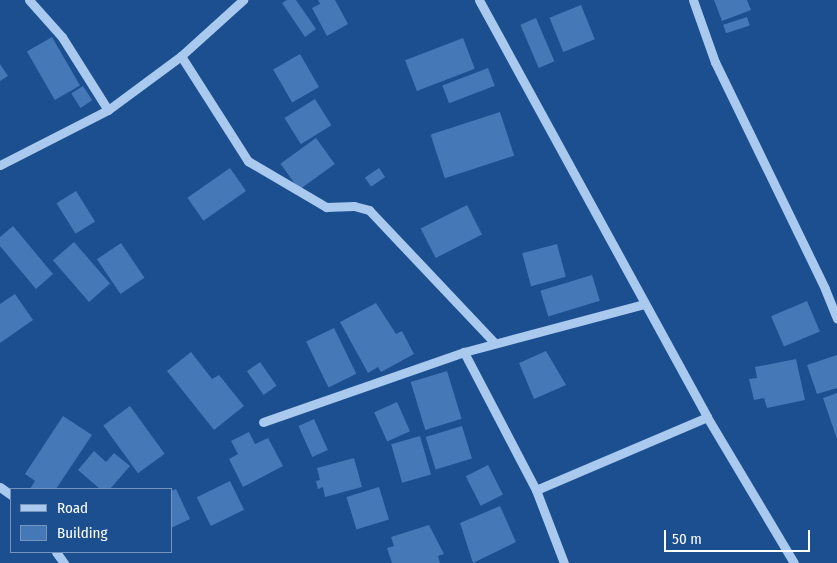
<!DOCTYPE html>
<html>
<head>
<meta charset="utf-8">
<style>
	body { margin:0 }
	#map { position:relative; width:837px; height:563px; overflow:hidden; background:#1b4f8f; font-family:"Fira Sans Condensed",sans-serif }
	div>[style] { position:absolute }
	[style*='--x'] { left:calc(var(--x)*1px); top:calc(var(--y)*1px); width:calc(var(--w)*1px); rotate:calc(var(--a)*1deg) }
	.building>* { inset:0; background:#4478b7; transform-origin:0 0 }
	.minor>* { height:9px; margin:-4.5px; padding:0 4.5px; transform-origin:4.5px; border-radius:4.5px; background:#a9c9ee }
	span { translate:-50% -50%; white-space:nowrap; text-align:center; line-height:1.15; -webkit-text-stroke:4px #1b4f8f; paint-order:stroke }
	.legend { position:absolute; left:10px; top:488px; width:162px; height:65px; box-sizing:border-box; background:#1b4f8f; border:1px solid #7695bc; margin:0; padding:6px 9px; list-style:none; font-size:15px; color:#fff }
	.legend li { display:flex; align-items:center; gap:10px; height:25px }
	.legend b { width:25px; border:1px solid #7695bc }
	.scale { position:absolute; left:664px; top:530px; width:146px; height:22px; box-sizing:border-box; border:2px solid #fff; border-top:0; padding-left:6px; font-size:15px; line-height:18px; white-space:nowrap; color:#fff; -webkit-text-stroke:4px #1b4f8f; paint-order:stroke }
</style>
</head>
<body>
<div id="map">
	<div class="building">
		<div style="clip-path:polygon(287px 0,296px 0,316px 29px,305px 37px,282px 3px)"></div>
		<div style="clip-path:polygon(318px 0,335px 0,348px 24px,327px 36px,312px 8px,320px 4px)"></div>
		<div style="clip-path:polygon(714px 0,747px 0,751px 10px,722px 21px)"></div>
		<div style="left:581px;top:5px;width:37px;height:34px;rotate:68deg"></div>
		<div style="left:747px;top:17px;width:9px;height:25px;rotate:72deg"></div>
		<div style="left:536px;top:18px;width:47px;height:17px;rotate:67deg"></div>
		<div style="left:52px;top:37px;width:56px;height:29px;rotate:60deg"></div>
		<div style="left:463px;top:38px;width:33px;height:62px;rotate:69deg"></div>
		<div style="left:300px;top:54px;width:38px;height:31px;rotate:60deg"></div>
		<div style="clip-path:polygon(0 64px,8px 76px,0 81px)"></div>
		<div style="left:488px;top:68px;width:19px;height:49px;rotate:69deg"></div>
		<div style="left:83px;top:86px;width:17px;height:14px;rotate:57deg"></div>
		<div style="left:315px;top:99px;width:31px;height:36px;rotate:58deg"></div>
		<div style="left:500px;top:112px;width:46px;height:73px;rotate:72deg"></div>
		<div style="left:316px;top:138px;width:32px;height:44px;rotate:54deg"></div>
		<div style="left:230px;top:168px;width:28px;height:52px;rotate:55deg"></div>
		<div style="left:379px;top:168px;width:11px;height:17px;rotate:56deg"></div>
		<div style="left:76px;top:191px;width:36px;height:23px;rotate:58deg"></div>
		<div style="left:467px;top:205px;width:33px;height:52px;rotate:63deg"></div>
		<div style="clip-path:polygon(13px 226px,53px 274px,36px 289px,0 246px,0 237px)"></div>
		<div style="left:74px;top:242px;width:55px;height:28px;rotate:49deg"></div>
		<div style="left:121px;top:243px;width:42px;height:29px;rotate:56deg"></div>
		<div style="left:557px;top:244px;width:34px;height:36px;rotate:75deg"></div>
		<div style="left:592px;top:275px;width:27px;height:54px;rotate:73deg"></div>
		<div style="clip-path:polygon(15px 294px,33px 320px,0 343px,0 304px)"></div>
		<div style="left:807px;top:301px;width:33px;height:39px;rotate:67deg"></div>
		<div style="clip-path:polygon(376px 303px,396px 334px,402px 331px,414px 354px,381px 372px,378px 367px,368px 373px,340px 322px)"></div>
		<div style="left:334px;top:328px;width:51px;height:31px;rotate:64deg"></div>
		<div style="clip-path:polygon(546px 351px,566px 385px,534px 399px,519px 363px)"></div>
		<div style="clip-path:polygon(191px 352px,212px 379px,219px 375px,244px 406px,214px 430px,167px 371px)"></div>
		<div style="clip-path:polygon(837px 355px,837px 388px,817px 394px,807px 365px)"></div>
		<div style="clip-path:polygon(796px 359px,805px 400px,767px 408px,764px 398px,754px 400px,749px 379px,757px 378px,755px 367px)"></div>
		<div style="left:260px;top:362px;width:29px;height:16px;rotate:55deg"></div>
		<div style="left:447px;top:371px;width:50px;height:38px;rotate:73deg"></div>
		<div style="clip-path:polygon(837px 393px,837px 439px,823px 398px)"></div>
		<div style="left:397px;top:402px;width:32px;height:25px;rotate:66deg"></div>
		<div style="left:130px;top:406px;width:59px;height:33px;rotate:54deg"></div>
		<div style="clip-path:polygon(63px 416px,92px 435px,56px 489px,30px 489px,35px 481px,25px 474px)"></div>
		<div style="left:314px;top:419px;width:34px;height:17px;rotate:66deg"></div>
		<div style="left:462px;top:426px;width:34px;height:38px;rotate:73deg"></div>
		<div style="clip-path:polygon(249px 432px,255px 444px,268px 438px,283px 466px,243px 487px,229px 459px,238px 454px,231px 441px)"></div>
		<div style="left:420px;top:436px;width:40px;height:30px;rotate:74deg"></div>
		<div style="clip-path:polygon(94px 451px,106px 462px,114px 453px,130px 466px,110px 489px,100px 489px,78px 470px)"></div>
		<div style="clip-path:polygon(354px 458px,362px 487px,325px 497px,323px 487px,318px 489px,316px 481px,320px 480px,317px 468px)"></div>
		<div style="left:488px;top:465px;width:33px;height:25px;rotate:63deg"></div>
		<div style="left:230px;top:481px;width:32px;height:37px;rotate:64deg"></div>
		<div style="left:379px;top:487px;width:34px;height:34px;rotate:73deg"></div>
		<div style="clip-path:polygon(176px 489px,190px 519px,171px 528px,171px 491px)"></div>
		<div style="clip-path:polygon(500px 506px,516px 542px,473px 563px,460px 523px)"></div>
		<div style="clip-path:polygon(429px 525px,444px 554px,438px 556px,440px 563px,392px 563px,387px 548px,394px 546px,391px 537px)"></div>
	</div>
	<div class="minor">
		<div style="--x:29;--y:0;--w:50;--a:48.3"></div>
		<div style="--x:62;--y:37;--w:86;--a:57.8"></div>
		<div style="--x:479;--y:0;--w:475;--a:61.3"></div>
		<div style="--x:707;--y:417;--w:170;--a:59.2"></div>
		<div style="--x:693;--y:0;--w:66;--a:70.5"></div>
		<div style="--x:715;--y:62;--w:252;--a:64.1"></div>
		<div style="--x:825;--y:289;--w:32;--a:68"></div>
		<div style="--x:181;--y:56;--w:125;--a:57.5"></div>
		<div style="--x:248;--y:161;--w:91;--a:30.5"></div>
		<div style="--x:326;--y:207;--w:28;--a:-2"></div>
		<div style="--x:354;--y:206;--w:16;--a:15"></div>
		<div style="--x:369;--y:210;--w:182;--a:46.6"></div>
		<div style="--x:0;--y:165;--w:121;--a:-27"></div>
		<div style="--x:108;--y:110;--w:91;--a:-36.5"></div>
		<div style="--x:181;--y:56;--w:84;--a:-42.1"></div>
		<div style="--x:263;--y:422;--w:213;--a:-19.2"></div>
		<div style="--x:0;--y:487;--w:14;--a:36"></div>
		<div style="--x:536;--y:490;--w:186;--a:-23.1"></div>
		<div style="--x:56;--y:552;--w:14;--a:54"></div>
		<div style="--x:564;--y:563;--w:78;--a:-111"></div>
		<div style="--x:536;--y:490;--w:156;--a:-117.6"></div>
		<div style="--x:464;--y:352;--w:187;--a:-14.9"></div>
	</div>
	<ul class="legend">
	<li><b style="height:6px;background:#a9c9ee"></b>Road</li>
	<li><b style="height:14px;background:#4478b7"></b>Building</li>
	</ul>
	<div class="scale">50 m</div>
</div>
</body>
</html>
